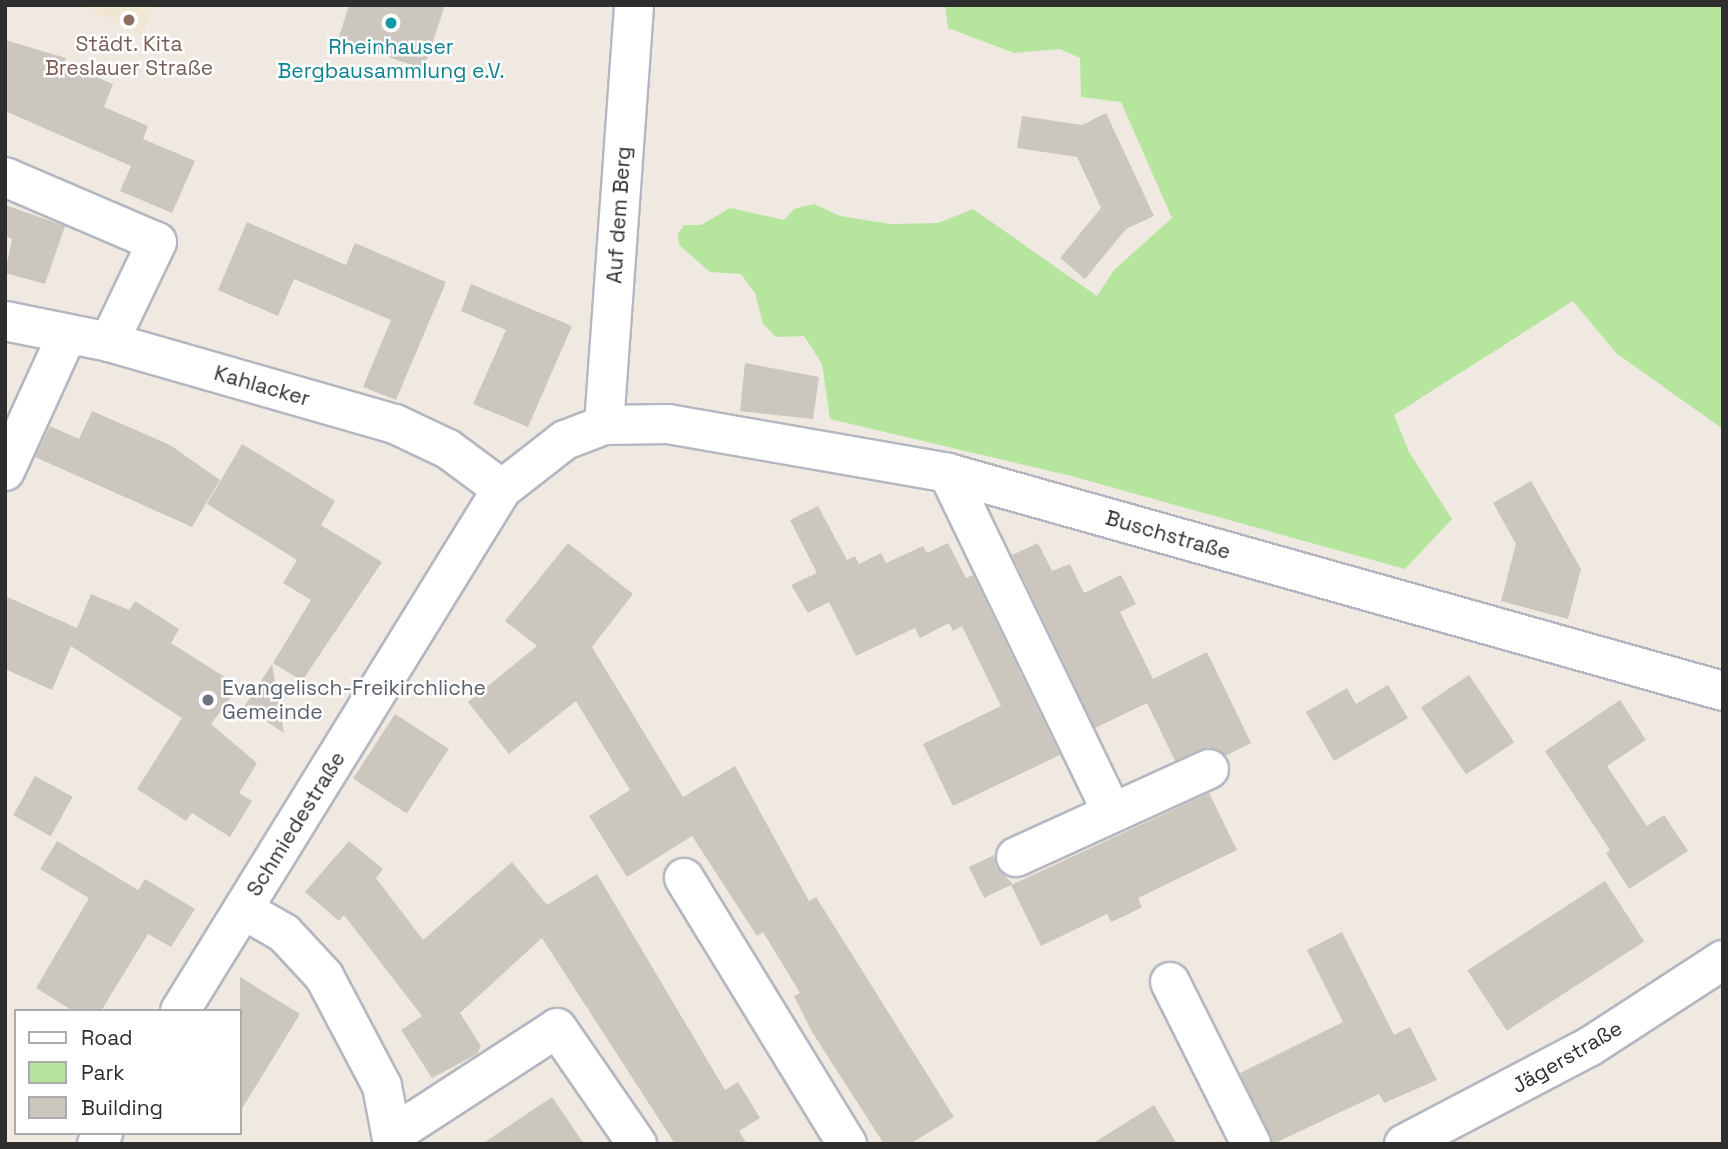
<!DOCTYPE html>
<html>
<head>
<meta charset="utf-8">
<style>
	body { margin:0 }
	#map { position:relative; width:1728px; height:1149px; overflow:hidden; background:#efe9e1; font-family:"Space Grotesk",sans-serif }
	div>[style] { position:absolute }
	[style*='--x'] { left:calc(var(--x)*1px); top:calc(var(--y)*1px); width:calc(var(--w)*1px); rotate:calc(var(--a)*1deg) }
	.education>* { inset:0; background:#f0e6d1 }
	.green>* { inset:0; background:#b6e59e }
	.building>* { inset:0; background:#cbc7bf; transform-origin:0 0 }
	.roads { filter:drop-shadow(2px 0 #b4b7c1) drop-shadow(-2px 0 #b4b7c1) drop-shadow(0 2px #b4b7c1) drop-shadow(0 -2px #b4b7c1) }
	.minor>* { height:38px; margin:-19px; padding:0 19px; transform-origin:19px; border-radius:19px; background:#fff }
	.dots>* { width:19px; height:19px; translate:-50% -50%; box-sizing:border-box; border:4px solid #fff; border-radius:50% }
	span { translate:-50% -50%; white-space:nowrap; text-align:center; line-height:1.15; -webkit-text-stroke:5px #fff; paint-order:stroke }
	.education-label { font-size:21px; color:#785e54 }
	.culture-label { font-size:21px; color:#0d838f }
	.street-label { font-size:21px; color:#2e2e2e }
	.worship-label { font-size:21px; color:#5b616d }
	.left { translate:0 -50%; text-align:left }
	.frame { position:absolute; inset:0; border:7px solid #2e2e2e; pointer-events:none }
	.legend { position:absolute; left:14px; top:1009px; width:228px; height:126px; box-sizing:border-box; background:#fff; border:2px solid #ababab; margin:0; padding:9px 12px; list-style:none; font-size:21px; color:#2e2e2e }
	.legend li { display:flex; align-items:center; gap:14px; height:35px }
	.legend b { width:35px; border:2px solid #ababab }
</style>
</head>
<body>
<div id="map">
	<div class="education">
		<div style="clip-path:polygon(81px 5px,153px 5px,142px 35px)"></div>
	</div>
	<div class="green">
		<div style="clip-path:polygon(945px 5px,1723px 5px,1723px 429px,1616px 353px,1573px 301px,1394px 415px,1409px 452px,1452px 519px,1405px 569px,1071px 476px,830px 419px,822px 364px,804px 336px,776px 337px,763px 324px,755px 293px,741px 274px,710px 272px,679px 245px,678px 234px,684px 225px,701px 225px,730px 208px,784px 220px,794px 209px,814px 204px,840px 216px,890px 224px,938px 223px,973px 209px,1097px 296px,1114px 270px,1172px 218px,1121px 102px,1081px 97px,1080px 58px,1060px 49px,1014px 53px,948px 28px)"></div>
	</div>
	<div class="building">
		<div style="clip-path:polygon(349px 5px,445px 5px,424px 69px,338px 40px)"></div>
		<div style="clip-path:polygon(5px 40px,66px 58px,64px 63px,113px 84px,104px 107px,148px 126px,143px 139px,195px 161px,172px 213px,120px 191px,131px 166px,5px 111px)"></div>
		<div style="clip-path:polygon(1106px 113px,1154px 216px,1126px 229px,1085px 279px,1060px 258px,1101px 208px,1077px 157px,1017px 148px,1022px 116px,1082px 125px)"></div>
		<div style="clip-path:polygon(5px 205px,65px 226px,45px 284px,5px 273px,12px 239px,5px 236px)"></div>
		<div style="clip-path:polygon(247px 222px,346px 265px,355px 243px,446px 282px,396px 400px,363px 387px,391px 320px,294px 279px,278px 316px,218px 290px)"></div>
		<div style="clip-path:polygon(471px 284px,572px 326px,528px 427px,473px 404px,506px 330px,461px 311px)"></div>
		<div style="clip-path:polygon(745px 363px,819px 377px,813px 419px,740px 411px)"></div>
		<div style="clip-path:polygon(92px 411px,170px 445px,220px 480px,192px 527px,35px 457px,50px 426px,79px 439px)"></div>
		<div style="clip-path:polygon(242px 444px,335px 501px,321px 525px,382px 562px,302px 681px,273px 663px,311px 600px,283px 583px,297px 560px,207px 504px)"></div>
		<div style="clip-path:polygon(1531px 481px,1581px 569px,1568px 619px,1501px 601px,1516px 544px,1493px 503px)"></div>
		<div style="clip-path:polygon(818px 506px,847px 560px,855px 556px,859px 564px,881px 553px,886px 563px,923px 546px,927px 553px,948px 543px,966px 578px,973px 575px,1060px 755px,953px 806px,923px 744px,1001px 706px,962px 626px,953px 631px,949px 623px,920px 638px,915px 628px,856px 656px,829px 602px,808px 613px,791px 585px,817px 573px,790px 520px)"></div>
		<div style="clip-path:polygon(568px 543px,633px 594px,592px 647px,683px 797px,735px 766px,809px 901px,816px 897px,954px 1117px,910px 1144px,884px 1144px,812px 1032px,794px 996px,800px 993px,763px 932px,757px 936px,692px 836px,627px 877px,589px 816px,630px 790px,576px 701px,509px 754px,468px 702px,537px 646px,505px 621px)"></div>
		<div style="clip-path:polygon(1038px 543px,1052px 571px,1070px 564px,1084px 593px,1121px 575px,1136px 604px,1120px 612px,1153px 679px,1207px 652px,1251px 743px,1225px 756px,1210px 747px,1175px 761px,1147px 703px,1095px 728px,1012px 555px)"></div>
		<div style="clip-path:polygon(91px 594px,129px 610px,135px 601px,179px 629px,171px 643px,239px 686px,211px 724px,257px 763px,239px 793px,252px 801px,230px 837px,192px 813px,186px 821px,137px 789px,182px 718px,71px 646px,52px 690px,5px 669px,5px 596px,77px 628px)"></div>
		<div style="clip-path:polygon(272px 664px,284px 733px,244px 707px)"></div>
		<div style="left:1469px;top:675px;width:81px;height:58px;rotate:56deg"></div>
		<div style="clip-path:polygon(1388px 685px,1408px 718px,1334px 761px,1306px 712px,1347px 688px,1356px 704px)"></div>
		<div style="clip-path:polygon(1620px 700px,1646px 740px,1607px 766px,1647px 826px,1664px 815px,1688px 851px,1629px 889px,1606px 853px,1610px 850px,1545px 751px)"></div>
		<div style="left:395px;top:714px;width:64px;height:77px;rotate:33deg"></div>
		<div style="left:35px;top:776px;width:43px;height:45px;rotate:29deg"></div>
		<div style="clip-path:polygon(1209px 793px,1237px 850px,1138px 898px,1142px 907px,1127px 915px,1111px 922px,1107px 914px,1041px 946px,1011px 885px)"></div>
		<div style="clip-path:polygon(57px 841px,138px 890px,145px 879px,195px 909px,171px 947px,148px 934px,101px 1011px,73px 1011px,36px 988px,89px 898px,40px 869px)"></div>
		<div style="clip-path:polygon(349px 841px,383px 869px,376px 878px,423px 940px,512px 862px,547px 905px,597px 874px,725px 1090px,738px 1082px,760px 1118px,739px 1131px,747px 1144px,675px 1144px,542px 938px,460px 1013px,481px 1046px,477px 1054px,432px 1078px,401px 1030px,422px 1016px,344px 915px,339px 921px,305px 892px)"></div>
		<div style="clip-path:polygon(994px 855px,996px 867px,1013px 884px,984px 898px,969px 867px)"></div>
		<div style="left:1605px;top:881px;width:72px;height:164px;rotate:57deg"></div>
		<div style="clip-path:polygon(1342px 932px,1394px 1035px,1410px 1027px,1437px 1080px,1384px 1103px,1379px 1094px,1273px 1144px,1240px 1073px,1343px 1022px,1307px 950px)"></div>
		<div style="clip-path:polygon(240px 977px,300px 1014px,240px 1112px)"></div>
		<div style="clip-path:polygon(552px 1097px,584px 1144px,482px 1144px)"></div>
		<div style="clip-path:polygon(1154px 1105px,1177px 1144px,1092px 1144px)"></div>
	</div>
	<div class="roads">
		<div class="minor">
			<div style="--x:5;--y:177;--w:165;--a:23.2"></div>
			<div style="--x:157;--y:242;--w:111;--a:115.6"></div>
			<div style="--x:5;--y:321;--w:106;--a:11.4"></div>
			<div style="--x:109;--y:342;--w:298;--a:16"></div>
			<div style="--x:395;--y:424;--w:59;--a:25.3"></div>
			<div style="--x:448;--y:449;--w:67;--a:36.5"></div>
			<div style="--x:604;--y:425;--w:421;--a:-85.9"></div>
			<div style="--x:5;--y:471;--w:149;--a:-65.5"></div>
			<div style="--x:948;--y:473;--w:377;--a:64.2"></div>
			<div style="--x:1016;--y:857;--w:212;--a:-24.5"></div>
			<div style="--x:684;--y:878;--w:312;--a:58.5"></div>
			<div style="--x:244;--y:910;--w:46;--a:29.9"></div>
			<div style="--x:284;--y:933;--w:59;--a:47.1"></div>
			<div style="--x:324;--y:976;--w:124;--a:62.2"></div>
			<div style="--x:382;--y:1086;--w:59;--a:79.3"></div>
			<div style="--x:1170;--y:982;--w:181;--a:63.4"></div>
			<div style="--x:180;--y:1011;--w:613;--a:-58.33"></div>
			<div style="--x:502;--y:489;--w:80;--a:-37.9"></div>
			<div style="--x:565;--y:440;--w:42;--a:-21"></div>
			<div style="--x:604;--y:425;--w:64;--a:-0.9"></div>
			<div style="--x:668;--y:424;--w:284;--a:9.9"></div>
			<div style="--x:948;--y:473;--w:805;--a:15.71"></div>
			<div style="--x:394;--y:1134;--w:194;--a:-33"></div>
			<div style="--x:557;--y:1028;--w:141;--a:55.4"></div>
			<div style="--x:97;--y:1144;--w:13;--a:-61"></div>
			<div style="--x:1404;--y:1144;--w:209;--a:-27.7"></div>
			<div style="--x:1589;--y:1047;--w:160;--a:-33"></div>
		</div>
	</div>
	<div class="dots">
		<div style="left:129px;top:20px;background:#8d6e63"></div>
		<div style="left:391px;top:23px;background:#0f9aa8"></div>
		<div style="left:208px;top:700px;background:#6b7280"></div>
	</div>
	<div class="education-label">
		<span style="left:129px;top:56px">Städt. Kita<br>Breslauer Straße</span>
	</div>
	<div class="culture-label">
		<span style="left:391px;top:59px">Rheinhauser<br>Bergbausammlung e.V.</span>
	</div>
	<div class="street-label">
		<span style="left:619px;top:215px;rotate:-86deg">Auf dem Berg</span>
		<span style="left:262px;top:386px;rotate:16deg">Kahlacker</span>
		<span style="left:1168px;top:535px;rotate:16deg">Buschstraße</span>
		<span style="left:296px;top:824px;rotate:-58deg">Schmiedestraße</span>
		<span style="left:1567px;top:1057px;rotate:-30deg">Jägerstraße</span>
	</div>
	<div class="worship-label">
		<span class="left" style="left:222px;top:700px">Evangelisch-Freikirchliche<br>Gemeinde</span>
	</div>
	<div class="frame"></div>
	<ul class="legend">
	<li><b style="height:9px;background:#fff"></b>Road</li>
	<li><b style="height:19px;background:#b6e59e"></b>Park</li>
	<li><b style="height:19px;background:#cbc7bf"></b>Building</li>
	</ul>
</div>
</body>
</html>
